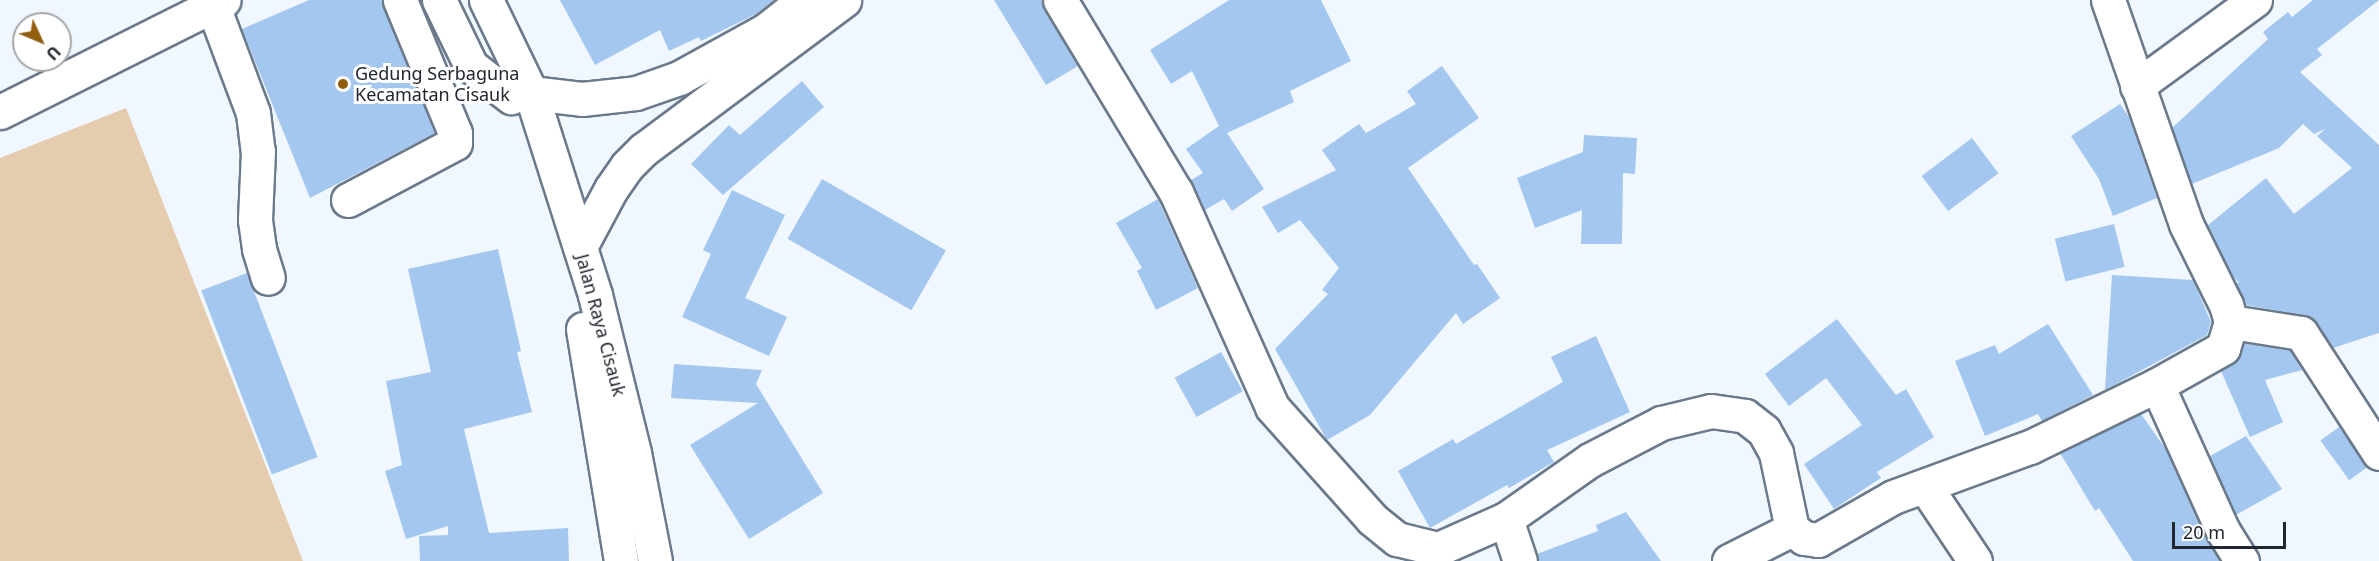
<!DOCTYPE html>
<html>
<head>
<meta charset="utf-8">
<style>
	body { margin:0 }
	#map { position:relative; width:2379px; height:561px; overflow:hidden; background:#f0f7ff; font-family:"Noto Sans",sans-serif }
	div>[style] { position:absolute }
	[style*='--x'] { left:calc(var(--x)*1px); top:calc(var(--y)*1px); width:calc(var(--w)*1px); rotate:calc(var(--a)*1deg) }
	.green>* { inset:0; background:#e5ccaf }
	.building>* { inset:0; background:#a4c7ef; transform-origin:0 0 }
	.roads { filter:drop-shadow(2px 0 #6b7a8b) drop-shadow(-2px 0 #6b7a8b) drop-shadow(0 2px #6b7a8b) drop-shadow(0 -2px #6b7a8b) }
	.minor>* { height:33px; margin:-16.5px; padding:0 16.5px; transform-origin:16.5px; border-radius:16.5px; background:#fff }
	.major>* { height:33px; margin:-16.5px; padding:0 16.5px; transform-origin:16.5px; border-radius:16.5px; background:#fff }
	.dots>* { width:16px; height:16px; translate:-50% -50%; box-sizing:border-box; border:3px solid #fff; border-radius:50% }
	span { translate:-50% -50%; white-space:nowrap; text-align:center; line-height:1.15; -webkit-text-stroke:6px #fff; paint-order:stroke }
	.poi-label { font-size:18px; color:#21272e }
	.left { translate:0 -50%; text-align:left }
	.street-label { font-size:18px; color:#21272e }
	.north { position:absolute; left:12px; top:12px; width:60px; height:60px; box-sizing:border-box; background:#fff; border:2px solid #a6a9ab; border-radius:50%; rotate:134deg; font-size:16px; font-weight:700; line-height:24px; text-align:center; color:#21272e }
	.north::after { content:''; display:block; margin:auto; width:21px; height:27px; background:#915e0f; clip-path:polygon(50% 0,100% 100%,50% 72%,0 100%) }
	.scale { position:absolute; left:2172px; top:522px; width:114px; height:27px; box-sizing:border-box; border:3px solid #21272e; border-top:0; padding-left:8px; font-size:18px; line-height:21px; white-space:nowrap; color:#21272e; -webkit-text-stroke:4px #fff; paint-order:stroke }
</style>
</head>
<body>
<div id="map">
	<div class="green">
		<div style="clip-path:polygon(126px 108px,303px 561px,0 561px,0 158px)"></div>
	</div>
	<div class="building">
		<div style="clip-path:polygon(309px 0,382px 0,435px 133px,310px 198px,242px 29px)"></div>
		<div style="clip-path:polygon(560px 0,774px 0,756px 14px,701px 41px,699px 37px,669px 51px,660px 30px,595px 65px)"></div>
		<div style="clip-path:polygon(994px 0,1041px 0,1044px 10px,1078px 66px,1046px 85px)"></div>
		<div style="clip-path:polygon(1229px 0,1321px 0,1351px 61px,1290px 91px,1294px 102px,1227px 133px,1264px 189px,1232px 211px,1224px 199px,1205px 210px,1191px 180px,1203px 173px,1186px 149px,1219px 126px,1192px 71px,1171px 84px,1150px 50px)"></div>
		<div style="clip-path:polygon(2313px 0,2379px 0,2317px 49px,2322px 55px,2300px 72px,2379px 145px,2379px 333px,2333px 348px,2311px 317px,2246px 305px,2236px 283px,2239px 283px,2231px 274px,2208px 225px,2266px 178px,2294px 214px,2352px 168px,2317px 136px,2325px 129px,2314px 134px,2303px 124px,2279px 148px,2192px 184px,2172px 128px,2268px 39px,2263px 32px,2288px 12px,2292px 17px)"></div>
		<div style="clip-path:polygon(1442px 66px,1479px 118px,1408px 168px,1474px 265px,1477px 264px,1500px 298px,1463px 324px,1456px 313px,1370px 415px,1327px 440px,1275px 349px,1328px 294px,1322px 290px,1339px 268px,1300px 220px,1278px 233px,1262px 207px,1336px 170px,1322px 150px,1359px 124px,1366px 133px,1416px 104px,1407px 91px)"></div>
		<div style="clip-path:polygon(802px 81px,824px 107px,723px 195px,691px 164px,729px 125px,740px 135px)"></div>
		<div style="clip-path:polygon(2120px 104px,2129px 117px,2157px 198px,2113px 216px,2099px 179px,2071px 136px)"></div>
		<div style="clip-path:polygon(1584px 135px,1637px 138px,1635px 174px,1623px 173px,1622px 244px,1581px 244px,1582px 210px,1535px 228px,1517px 178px,1583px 152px)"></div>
		<div style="left:1972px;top:138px;width:44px;height:63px;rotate:53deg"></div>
		<div style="left:822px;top:179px;width:143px;height:69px;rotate:30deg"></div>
		<div style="clip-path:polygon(732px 190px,785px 215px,745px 298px,787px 317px,769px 356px,682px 317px,711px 254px,703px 250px)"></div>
		<div style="clip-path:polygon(1158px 199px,1198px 288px,1156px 310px,1137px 271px,1142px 268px,1116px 223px)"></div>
		<div style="left:2114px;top:224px;width:44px;height:61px;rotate:76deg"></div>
		<div style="clip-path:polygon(498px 249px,521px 351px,517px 352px,532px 412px,464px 429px,489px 533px,568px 528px,569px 561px,420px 561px,419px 536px,448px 535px,448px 526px,406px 539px,385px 471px,402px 465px,386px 381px,431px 372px,408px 269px)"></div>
		<div style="left:247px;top:273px;width:197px;height:49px;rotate:69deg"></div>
		<div style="clip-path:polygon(2112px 275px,2193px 280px,2211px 322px,2207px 335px,2105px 390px)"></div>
		<div style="clip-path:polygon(1837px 319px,1896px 395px,1906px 389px,1934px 437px,1877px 472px,1881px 478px,1834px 509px,1804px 464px,1862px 425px,1826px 378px,1789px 406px,1765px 374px)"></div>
		<div style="clip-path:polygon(2048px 324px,2093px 395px,2042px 421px,2038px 414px,1985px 436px,1955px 361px,1995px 345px,1999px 354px)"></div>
		<div style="clip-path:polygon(1596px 336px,1630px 412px,1547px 450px,1554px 462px,1509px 488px,1507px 485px,1430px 528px,1398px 471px,1453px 439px,1456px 444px,1563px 382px,1551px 357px)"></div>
		<div style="clip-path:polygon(2244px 343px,2290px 350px,2302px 370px,2265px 380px,2283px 422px,2250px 437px,2221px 371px,2233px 364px,2241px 354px)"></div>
		<div style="left:1221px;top:352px;width:45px;height:53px;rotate:61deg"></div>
		<div style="clip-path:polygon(674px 364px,762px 370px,756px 384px,823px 493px,749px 539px,690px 445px,758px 403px,671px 398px)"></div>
		<div style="clip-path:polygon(2141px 414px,2165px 448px,2206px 539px,2220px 561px,2133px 561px,2099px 508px,2095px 511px,2060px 453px)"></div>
		<div style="left:2339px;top:427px;width:49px;height:23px;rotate:54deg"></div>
		<div style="clip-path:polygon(2246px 436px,2282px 489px,2236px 515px,2210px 456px)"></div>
		<div style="clip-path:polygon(1626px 512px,1661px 561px,1538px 561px,1537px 554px,1598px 531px,1596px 525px)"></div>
	</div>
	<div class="roads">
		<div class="minor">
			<div style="--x:439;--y:0;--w:73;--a:64.1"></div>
			<div style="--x:471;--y:66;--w:51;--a:37.8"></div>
			<div style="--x:1060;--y:0;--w:224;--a:58.9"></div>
			<div style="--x:1176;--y:192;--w:235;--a:65.9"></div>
			<div style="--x:1272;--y:407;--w:150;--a:48.2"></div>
			<div style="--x:1372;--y:519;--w:32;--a:39"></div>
			<div style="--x:1397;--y:539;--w:42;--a:13.7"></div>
			<div style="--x:1438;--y:549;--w:74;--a:-23.8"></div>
			<div style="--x:1506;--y:519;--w:103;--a:-35.1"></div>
			<div style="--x:1590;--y:460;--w:80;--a:-27.5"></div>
			<div style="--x:1661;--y:423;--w:51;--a:-13.5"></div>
			<div style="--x:1711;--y:411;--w:34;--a:8"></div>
			<div style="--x:1745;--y:416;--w:24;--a:38"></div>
			<div style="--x:1764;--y:431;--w:25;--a:61"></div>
			<div style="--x:1776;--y:453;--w:78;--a:78.1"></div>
			<div style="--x:1792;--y:529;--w:15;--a:37"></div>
			<div style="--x:1804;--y:538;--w:14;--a:8"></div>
			<div style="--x:1818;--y:540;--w:86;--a:-29.8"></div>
			<div style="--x:1893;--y:497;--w:146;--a:-20.1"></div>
			<div style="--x:2030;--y:447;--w:141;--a:-26"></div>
			<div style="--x:2157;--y:385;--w:76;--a:-29.3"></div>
			<div style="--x:2223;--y:348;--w:27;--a:-73"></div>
			<div style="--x:2231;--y:322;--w:18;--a:-106"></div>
			<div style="--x:2226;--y:305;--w:90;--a:-116.3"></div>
			<div style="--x:2186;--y:224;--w:237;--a:-109.2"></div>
			<div style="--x:213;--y:6;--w:114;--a:69.5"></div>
			<div style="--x:253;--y:113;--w:38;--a:83"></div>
			<div style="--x:258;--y:151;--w:69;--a:92.5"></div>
			<div style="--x:255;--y:220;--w:29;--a:82"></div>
			<div style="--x:259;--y:249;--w:30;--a:73"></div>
			<div style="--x:2137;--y:86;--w:146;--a:-36.1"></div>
			<div style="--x:0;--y:112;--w:250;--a:-26.6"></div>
			<div style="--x:348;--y:200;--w:121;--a:-28"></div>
			<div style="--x:455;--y:143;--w:10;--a:-90"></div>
			<div style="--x:455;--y:133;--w:144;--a:-112.5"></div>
			<div style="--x:2231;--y:322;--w:71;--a:8.9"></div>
			<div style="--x:2301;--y:333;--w:143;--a:57"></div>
			<div style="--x:2157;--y:385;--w:160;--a:65.7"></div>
			<div style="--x:2223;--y:531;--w:36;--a:58"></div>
			<div style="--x:1925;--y:486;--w:90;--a:56.3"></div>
			<div style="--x:1506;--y:519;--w:44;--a:71.6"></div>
			<div style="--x:1729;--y:561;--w:71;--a:-26.9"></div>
		</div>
		<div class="major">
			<div style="--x:486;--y:0;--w:103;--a:64.2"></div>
			<div style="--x:531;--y:93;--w:212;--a:72.4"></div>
			<div style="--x:595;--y:295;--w:163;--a:76.1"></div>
			<div style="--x:634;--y:453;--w:110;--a:79"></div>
			<div style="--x:531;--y:93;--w:51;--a:6.7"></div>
			<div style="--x:582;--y:99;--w:54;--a:-6.3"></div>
			<div style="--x:636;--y:93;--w:46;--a:-19.2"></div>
			<div style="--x:679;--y:78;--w:99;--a:-28.9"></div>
			<div style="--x:766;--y:30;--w:48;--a:-38.3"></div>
			<div style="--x:580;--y:247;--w:66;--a:-61.9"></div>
			<div style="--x:611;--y:189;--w:28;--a:-55"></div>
			<div style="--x:627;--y:166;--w:23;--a:-45"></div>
			<div style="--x:643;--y:150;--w:251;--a:-36.7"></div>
			<div style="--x:583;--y:329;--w:235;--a:80.7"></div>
		</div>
	</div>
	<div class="dots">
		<div style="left:343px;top:84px;background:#915e0f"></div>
	</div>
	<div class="poi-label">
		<span class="left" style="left:355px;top:84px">Gedung Serbaguna<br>Kecamatan Cisauk</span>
	</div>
	<div class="street-label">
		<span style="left:601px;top:325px;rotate:75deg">Jalan Raya Cisauk</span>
	</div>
	<div class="north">U</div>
	<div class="scale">20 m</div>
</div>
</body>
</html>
